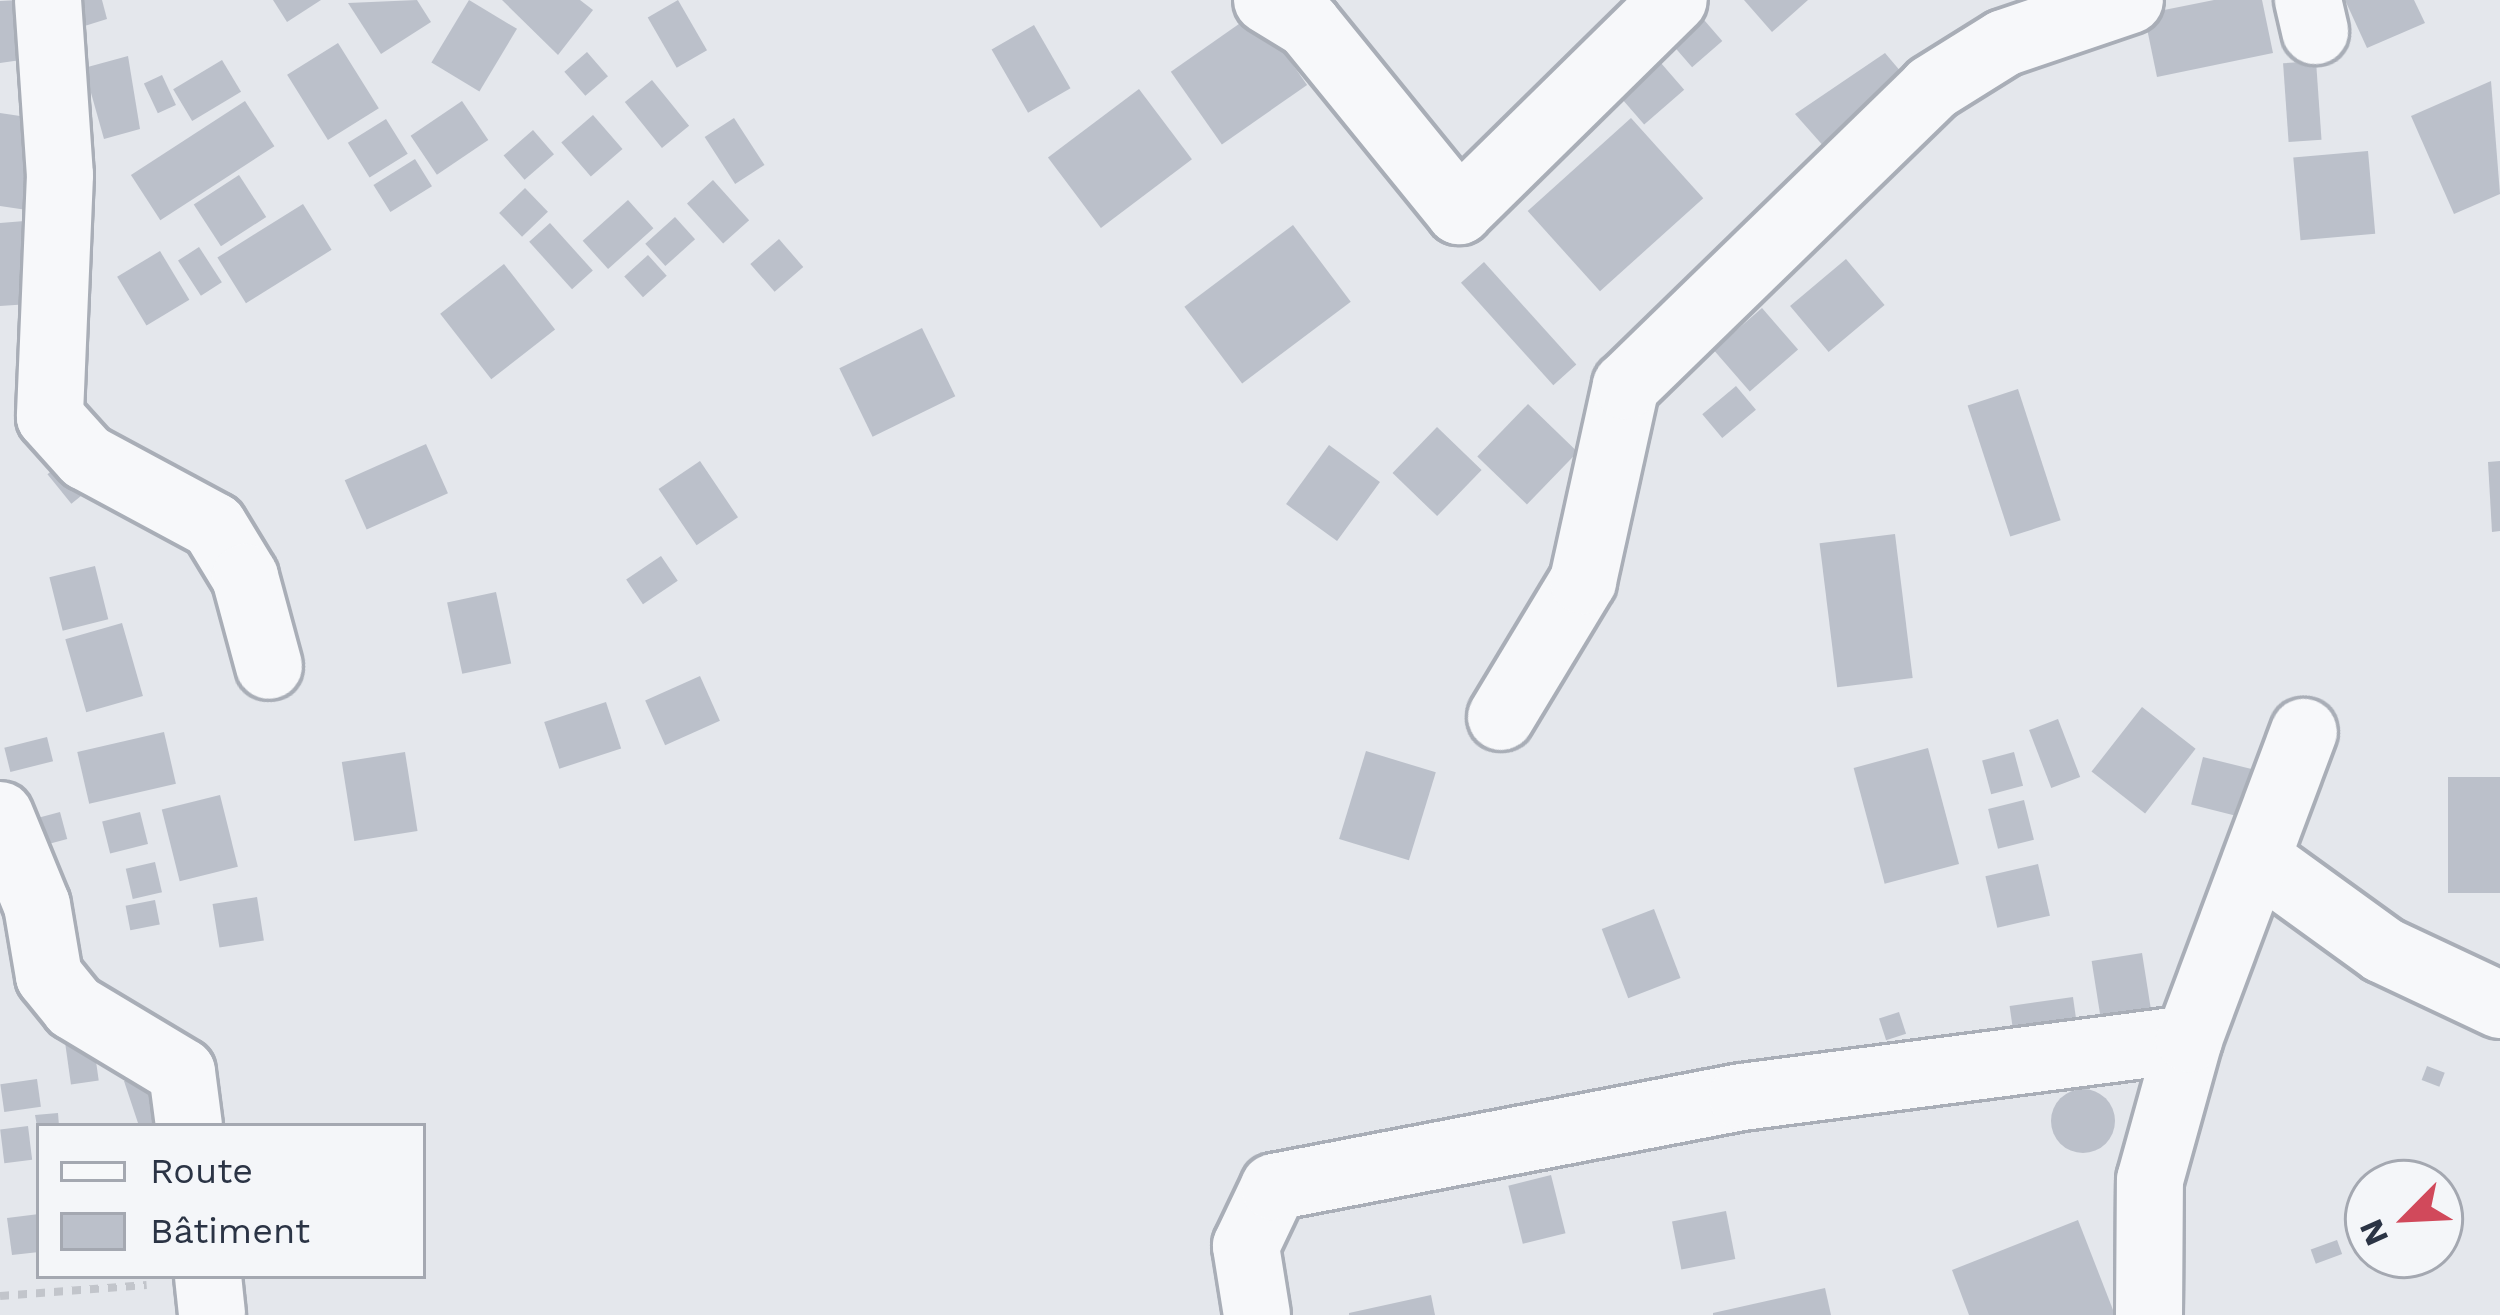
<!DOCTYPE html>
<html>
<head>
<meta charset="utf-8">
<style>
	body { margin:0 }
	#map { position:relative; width:2500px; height:1315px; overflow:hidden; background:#e4e7ec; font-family:"Work Sans",sans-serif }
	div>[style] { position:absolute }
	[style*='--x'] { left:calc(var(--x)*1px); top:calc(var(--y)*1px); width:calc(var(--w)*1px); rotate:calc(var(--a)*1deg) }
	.building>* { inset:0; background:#bbc0ca; transform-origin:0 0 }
	.round { border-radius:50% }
	.path>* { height:8px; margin-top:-4px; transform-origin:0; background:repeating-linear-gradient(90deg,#c2c5cb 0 9px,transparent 0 18px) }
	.roads { filter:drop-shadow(3px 0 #a9aeb7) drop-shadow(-3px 0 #a9aeb7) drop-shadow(0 3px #a9aeb7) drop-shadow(0 -3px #a9aeb7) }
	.street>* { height:66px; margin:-33px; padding:0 33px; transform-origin:33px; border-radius:33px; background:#f7f8fa }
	span { translate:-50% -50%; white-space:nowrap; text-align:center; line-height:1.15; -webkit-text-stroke:9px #f4f6f9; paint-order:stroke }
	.legend { position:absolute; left:36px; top:1123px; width:390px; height:156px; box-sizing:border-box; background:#f4f6f9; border:3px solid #a4a8b1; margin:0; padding:15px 21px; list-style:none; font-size:36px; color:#2b3445 }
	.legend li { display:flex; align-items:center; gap:24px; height:60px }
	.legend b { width:60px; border:3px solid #a4a8b1 }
	.north { position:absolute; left:2344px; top:1159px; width:120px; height:120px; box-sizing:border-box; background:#f4f6f9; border:3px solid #a4a8b1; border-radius:50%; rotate:246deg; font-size:33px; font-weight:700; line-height:48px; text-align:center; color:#2b3445 }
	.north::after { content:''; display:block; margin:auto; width:42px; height:54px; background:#d1495b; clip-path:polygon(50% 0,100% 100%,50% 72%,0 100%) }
</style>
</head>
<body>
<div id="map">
	<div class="building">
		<div style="clip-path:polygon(19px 0,28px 59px,0 63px,0 1px)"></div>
		<div style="clip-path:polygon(66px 0,102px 0,107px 19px,75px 29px)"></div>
		<div style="clip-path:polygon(273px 0,321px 0,287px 22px)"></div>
		<div style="clip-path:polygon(417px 0,431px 22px,381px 54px,348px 3px)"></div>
		<div style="left:469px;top:0;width:56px;height:73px;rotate:31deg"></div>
		<div style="clip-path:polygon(502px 0,580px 0,593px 10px,558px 55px)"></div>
		<div style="left:678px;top:0;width:58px;height:35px;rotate:60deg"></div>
		<div style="clip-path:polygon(1744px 0,1808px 0,1772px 32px)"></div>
		<div style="clip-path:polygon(2214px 0,2262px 0,2273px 53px,2157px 77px,2144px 14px)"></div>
		<div style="clip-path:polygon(2345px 0,2414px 0,2425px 23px,2367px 48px)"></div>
		<div style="left:1256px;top:12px;width:89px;height:104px;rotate:55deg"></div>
		<div style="left:1698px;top:13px;width:37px;height:40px;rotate:49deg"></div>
		<div style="left:1034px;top:25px;width:73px;height:49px;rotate:60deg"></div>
		<div style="left:338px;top:43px;width:77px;height:60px;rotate:58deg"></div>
		<div style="left:587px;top:52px;width:32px;height:30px;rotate:49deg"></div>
		<div style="clip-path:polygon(1885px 53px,1913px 86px,1834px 158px,1795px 114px)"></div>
		<div style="left:1654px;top:55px;width:46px;height:53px;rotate:49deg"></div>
		<div style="clip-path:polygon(128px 56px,140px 129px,104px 139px,84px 68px)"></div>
		<div style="left:222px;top:60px;width:37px;height:57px;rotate:59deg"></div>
		<div style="left:2316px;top:61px;width:79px;height:33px;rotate:86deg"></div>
		<div style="left:162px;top:75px;width:33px;height:20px;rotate:65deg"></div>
		<div style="left:652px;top:80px;width:59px;height:35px;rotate:51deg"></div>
		<div style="clip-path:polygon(2491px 81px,2500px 194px,2454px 214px,2411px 116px)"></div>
		<div style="left:1139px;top:89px;width:88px;height:114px;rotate:53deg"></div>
		<div style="left:245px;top:101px;width:54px;height:136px;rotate:57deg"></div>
		<div style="left:462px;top:101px;width:47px;height:62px;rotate:56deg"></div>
		<div style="clip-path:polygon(0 113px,40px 119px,27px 210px,0 206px)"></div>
		<div style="left:593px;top:115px;width:45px;height:42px;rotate:49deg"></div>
		<div style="left:734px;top:118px;width:56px;height:35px;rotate:57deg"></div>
		<div style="left:1631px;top:118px;width:108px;height:139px;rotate:48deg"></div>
		<div style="left:386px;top:119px;width:41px;height:45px;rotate:58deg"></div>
		<div style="left:533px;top:130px;width:32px;height:39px;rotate:49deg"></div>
		<div style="left:2368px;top:151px;width:83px;height:75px;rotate:85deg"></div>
		<div style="left:415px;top:159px;width:32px;height:49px;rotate:58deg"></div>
		<div style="left:239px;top:175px;width:50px;height:54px;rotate:57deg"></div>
		<div style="left:713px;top:180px;width:54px;height:35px;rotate:48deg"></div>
		<div style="left:525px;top:188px;width:33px;height:36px;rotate:46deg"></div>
		<div style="left:628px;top:200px;width:38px;height:61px;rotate:48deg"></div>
		<div style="left:303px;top:204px;width:54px;height:101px;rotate:58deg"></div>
		<div style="left:675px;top:217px;width:30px;height:40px;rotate:48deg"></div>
		<div style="clip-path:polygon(37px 220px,44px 303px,0 306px,0 223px)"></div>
		<div style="left:550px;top:223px;width:64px;height:28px;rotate:48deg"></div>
		<div style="left:1293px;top:225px;width:96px;height:136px;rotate:53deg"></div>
		<div style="left:779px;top:239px;width:37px;height:38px;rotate:49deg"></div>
		<div style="left:199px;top:247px;width:42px;height:25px;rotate:57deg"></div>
		<div style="left:160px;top:251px;width:57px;height:50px;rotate:59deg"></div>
		<div style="left:648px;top:255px;width:28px;height:32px;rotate:48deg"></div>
		<div style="left:1846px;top:259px;width:60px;height:73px;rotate:50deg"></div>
		<div style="left:1484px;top:262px;width:138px;height:31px;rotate:48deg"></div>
		<div style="left:504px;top:264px;width:83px;height:81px;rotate:52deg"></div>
		<div style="left:1762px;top:308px;width:55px;height:64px;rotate:49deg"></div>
		<div style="left:922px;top:328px;width:76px;height:92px;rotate:64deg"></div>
		<div style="left:1736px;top:386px;width:31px;height:44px;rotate:50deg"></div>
		<div style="left:2018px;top:389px;width:138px;height:53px;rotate:72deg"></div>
		<div style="left:1528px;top:404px;width:69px;height:73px;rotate:44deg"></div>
		<div style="left:1437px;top:427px;width:62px;height:64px;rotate:44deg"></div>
		<div style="left:426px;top:444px;width:54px;height:89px;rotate:66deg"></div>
		<div style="left:1329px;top:445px;width:63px;height:73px;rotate:36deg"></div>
		<div style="left:70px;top:456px;width:38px;height:29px;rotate:51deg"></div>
		<div style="left:700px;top:461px;width:68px;height:50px;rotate:56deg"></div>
		<div style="clip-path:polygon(2500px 461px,2500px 531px,2492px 532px,2488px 462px)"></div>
		<div style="left:1895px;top:534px;width:145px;height:76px;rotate:83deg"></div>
		<div style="left:661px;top:556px;width:30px;height:42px;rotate:56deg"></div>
		<div style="left:95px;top:566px;width:55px;height:47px;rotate:76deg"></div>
		<div style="left:496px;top:592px;width:73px;height:50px;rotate:78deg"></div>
		<div style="left:122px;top:623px;width:76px;height:59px;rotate:74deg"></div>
		<div style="left:700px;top:676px;width:49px;height:60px;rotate:66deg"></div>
		<div style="left:606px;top:702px;width:49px;height:65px;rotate:72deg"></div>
		<div style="left:2142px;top:707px;width:68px;height:82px;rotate:38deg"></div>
		<div style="left:2058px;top:719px;width:62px;height:31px;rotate:69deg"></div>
		<div style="left:164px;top:732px;width:53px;height:89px;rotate:77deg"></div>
		<div style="left:47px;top:737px;width:25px;height:44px;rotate:76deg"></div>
		<div style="left:1928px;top:748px;width:120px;height:77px;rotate:75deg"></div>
		<div style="left:1366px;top:751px;width:73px;height:92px;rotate:17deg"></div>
		<div style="left:405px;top:752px;width:80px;height:64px;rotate:81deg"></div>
		<div style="left:2014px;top:752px;width:35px;height:33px;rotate:75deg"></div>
		<div style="left:2203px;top:757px;width:50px;height:49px;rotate:14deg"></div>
		<div style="left:2500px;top:777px;width:116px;height:52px;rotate:90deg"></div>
		<div style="left:220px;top:795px;width:74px;height:60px;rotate:76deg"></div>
		<div style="left:2024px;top:800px;width:41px;height:37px;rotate:76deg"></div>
		<div style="left:60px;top:812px;width:28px;height:35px;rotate:75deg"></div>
		<div style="left:140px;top:812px;width:33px;height:39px;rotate:76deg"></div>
		<div style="left:155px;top:862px;width:31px;height:30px;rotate:77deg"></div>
		<div style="left:2038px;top:864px;width:53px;height:54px;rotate:77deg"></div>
		<div style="left:257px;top:897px;width:44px;height:45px;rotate:81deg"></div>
		<div style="left:155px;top:900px;width:25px;height:30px;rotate:79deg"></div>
		<div style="left:1654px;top:909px;width:74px;height:56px;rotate:69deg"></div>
		<div style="left:2142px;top:953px;width:64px;height:51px;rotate:81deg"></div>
		<div style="left:2073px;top:997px;width:30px;height:64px;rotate:82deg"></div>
		<div style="left:1899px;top:1012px;width:23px;height:21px;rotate:72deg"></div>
		<div style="left:93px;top:1040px;width:41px;height:28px;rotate:82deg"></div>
		<div style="left:2427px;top:1066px;width:19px;height:15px;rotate:21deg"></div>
		<div style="clip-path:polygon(158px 1076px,165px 1126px,139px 1126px,124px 1081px)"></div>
		<div style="left:37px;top:1079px;width:28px;height:37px;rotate:82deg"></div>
		<div class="round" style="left:2051px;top:1089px;width:64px;height:64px"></div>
		<div style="clip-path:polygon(58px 1113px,59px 1126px,37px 1126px,35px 1115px)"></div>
		<div style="left:28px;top:1126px;width:34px;height:28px;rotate:83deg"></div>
		<div style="left:1551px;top:1175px;width:60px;height:44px;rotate:76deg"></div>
		<div style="left:1726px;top:1211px;width:49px;height:55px;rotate:79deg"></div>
		<div style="clip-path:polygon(39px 1214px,39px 1252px,12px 1255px,7px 1218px)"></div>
		<div style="clip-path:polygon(2078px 1220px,2115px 1315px,1969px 1315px,1952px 1270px)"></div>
		<div style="left:2337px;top:1240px;width:15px;height:28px;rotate:70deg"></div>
		<div style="clip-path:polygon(1825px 1288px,1831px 1315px,1713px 1315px,1713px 1313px)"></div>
		<div style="clip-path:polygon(1431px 1295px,1435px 1315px,1349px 1315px,1349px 1313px)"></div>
	</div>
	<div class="path">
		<div style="--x:0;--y:1296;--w:147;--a:-4.3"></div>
	</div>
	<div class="roads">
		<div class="street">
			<div style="--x:48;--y:0;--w:175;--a:86.1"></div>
			<div style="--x:60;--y:175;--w:242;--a:92.4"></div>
			<div style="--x:50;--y:417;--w:54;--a:48"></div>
			<div style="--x:86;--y:457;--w:145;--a:28.3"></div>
			<div style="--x:214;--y:526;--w:60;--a:58.7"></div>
			<div style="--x:245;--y:577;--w:92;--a:74.9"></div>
			<div style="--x:1267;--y:0;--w:48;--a:31.4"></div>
			<div style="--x:1308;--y:25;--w:240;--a:50.9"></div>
			<div style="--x:1459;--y:211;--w:301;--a:-44.5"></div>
			<div style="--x:2308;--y:0;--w:32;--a:77"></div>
			<div style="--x:1501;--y:717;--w:159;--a:-58.9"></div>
			<div style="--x:1583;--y:581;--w:200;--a:-77.6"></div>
			<div style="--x:1626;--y:386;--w:427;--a:-44.2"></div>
			<div style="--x:1932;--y:88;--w:85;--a:-32"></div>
			<div style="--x:2004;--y:43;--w:133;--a:-18.8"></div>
			<div style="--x:0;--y:815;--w:97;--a:67.7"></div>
			<div style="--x:37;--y:905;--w:72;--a:80.4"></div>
			<div style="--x:49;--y:976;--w:40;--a:51"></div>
			<div style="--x:74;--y:1007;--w:126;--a:31"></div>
			<div style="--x:182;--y:1072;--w:54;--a:82.6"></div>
			<div style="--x:2263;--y:863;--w:148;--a:35.9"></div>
			<div style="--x:2383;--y:950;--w:129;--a:25.2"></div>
			<div style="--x:208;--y:1276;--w:39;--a:84"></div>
			<div style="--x:1257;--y:1315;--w:70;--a:-99.1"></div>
			<div style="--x:1246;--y:1246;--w:65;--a:-64.6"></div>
			<div style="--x:1274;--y:1187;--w:477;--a:-10.9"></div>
			<div style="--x:1742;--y:1097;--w:451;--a:-7.4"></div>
			<div style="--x:2149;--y:1315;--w:135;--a:-89.6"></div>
			<div style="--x:2150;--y:1180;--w:146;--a:-74.5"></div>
			<div style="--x:2189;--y:1039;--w:328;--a:-69.5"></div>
		</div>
	</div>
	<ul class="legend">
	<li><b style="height:15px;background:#f7f8fa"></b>Route</li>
	<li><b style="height:33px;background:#bbc0ca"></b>Bâtiment</li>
	</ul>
	<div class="north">N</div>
</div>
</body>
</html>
